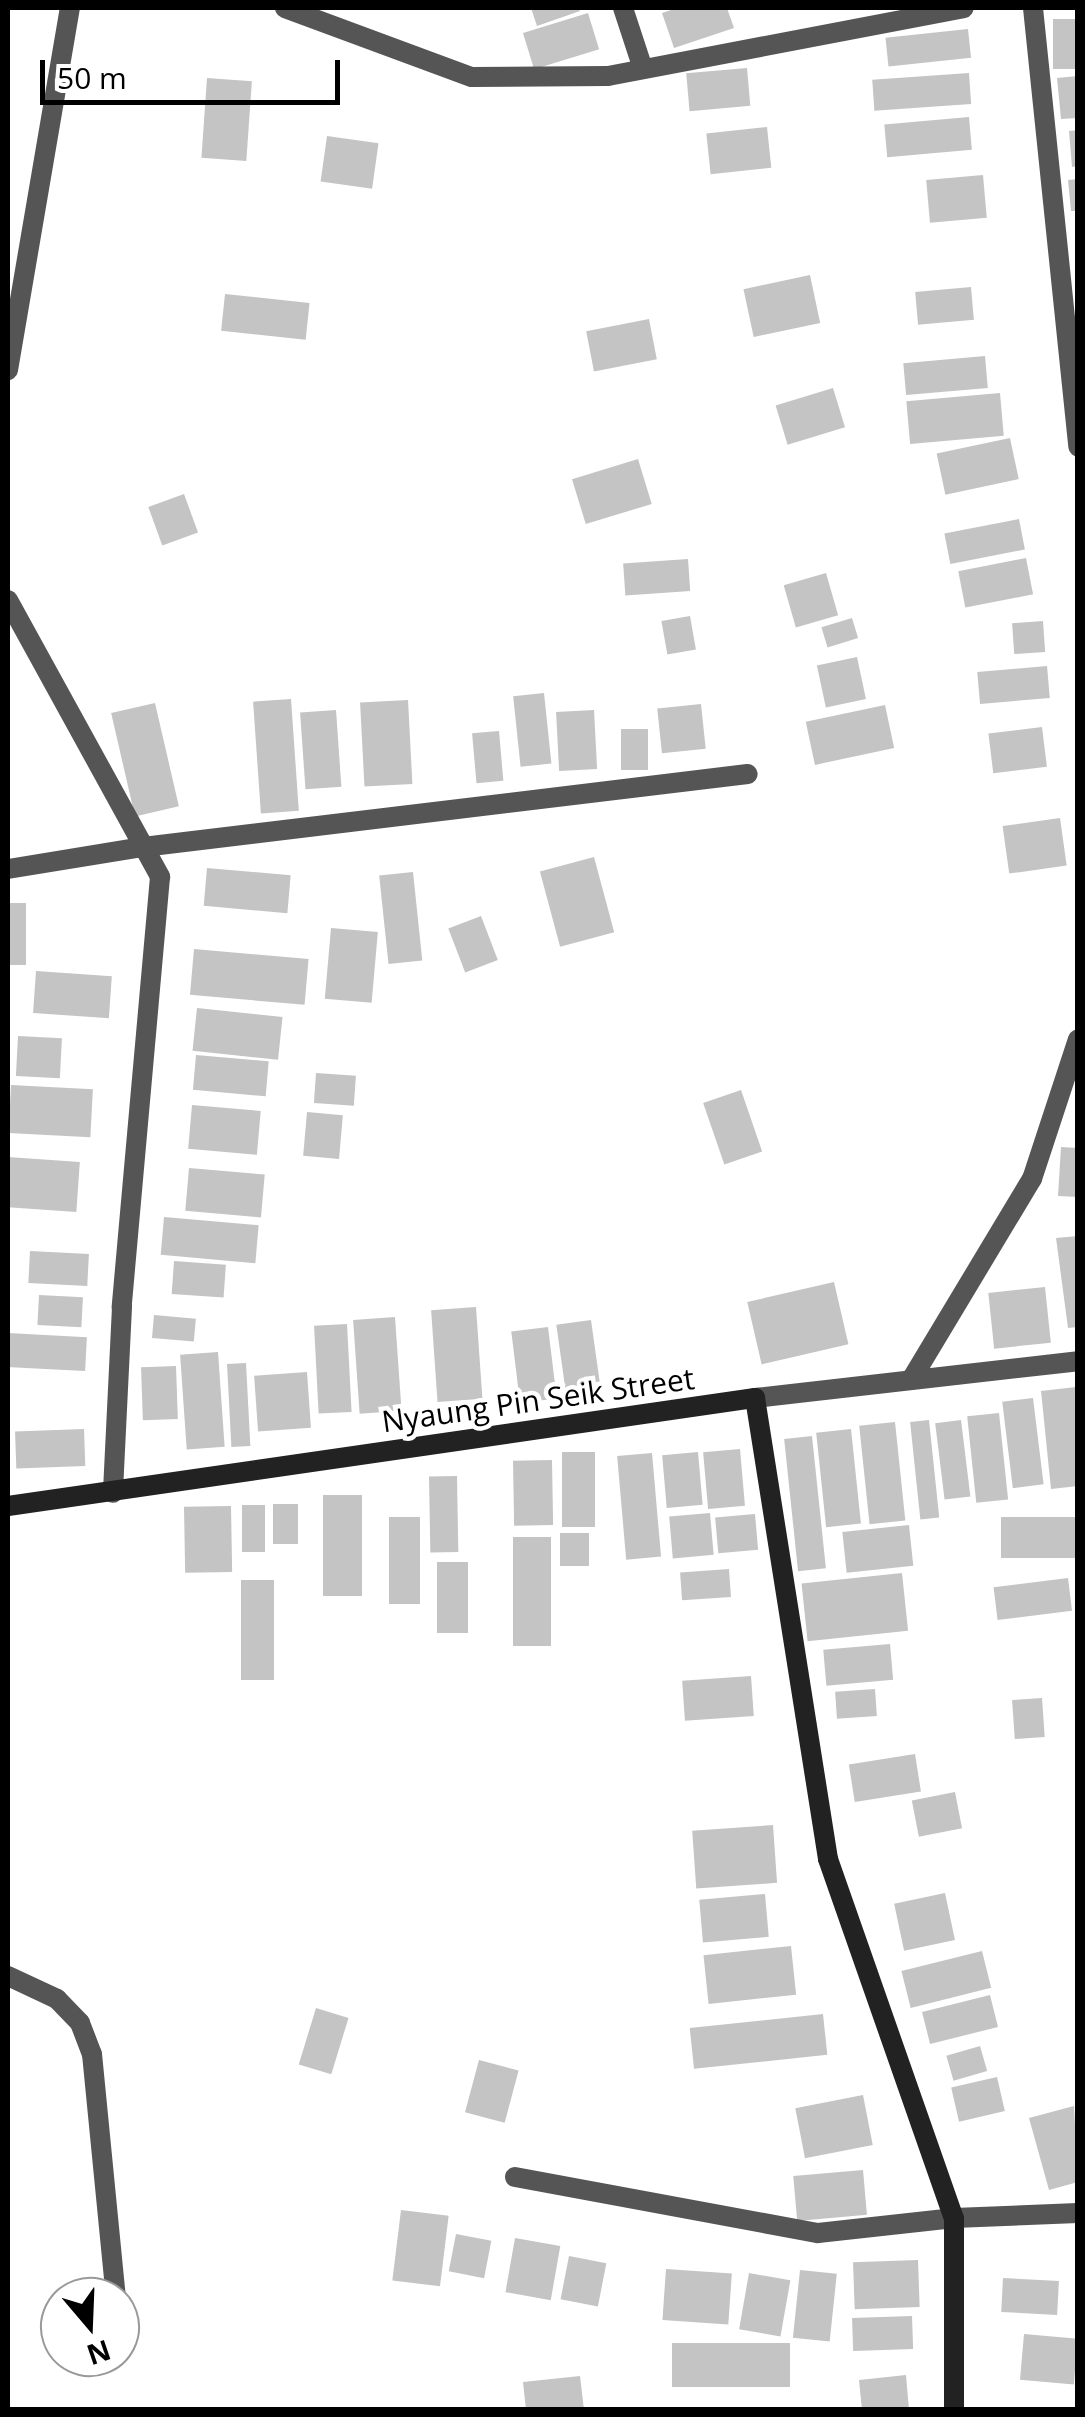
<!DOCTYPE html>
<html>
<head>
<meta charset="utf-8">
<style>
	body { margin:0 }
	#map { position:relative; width:1085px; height:2417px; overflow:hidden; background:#fff; font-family:"Open Sans",sans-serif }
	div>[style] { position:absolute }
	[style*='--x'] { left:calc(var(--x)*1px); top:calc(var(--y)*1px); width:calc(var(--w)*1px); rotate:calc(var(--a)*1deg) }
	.building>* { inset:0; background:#c4c4c4; transform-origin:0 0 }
	.street>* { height:20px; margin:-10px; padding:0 10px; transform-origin:10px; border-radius:10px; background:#555 }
	.secondary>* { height:20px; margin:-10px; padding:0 10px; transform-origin:10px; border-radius:10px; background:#222 }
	span { translate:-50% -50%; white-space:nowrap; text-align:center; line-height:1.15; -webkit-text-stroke:9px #fff; paint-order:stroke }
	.street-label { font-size:30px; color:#000 }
	.frame { position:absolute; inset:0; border:10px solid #000; pointer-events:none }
	.north { position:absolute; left:40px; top:2277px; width:100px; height:100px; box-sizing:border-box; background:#fff; border:2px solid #999; border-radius:50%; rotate:161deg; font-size:28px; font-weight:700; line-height:40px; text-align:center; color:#000 }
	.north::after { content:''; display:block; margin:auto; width:35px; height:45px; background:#000; clip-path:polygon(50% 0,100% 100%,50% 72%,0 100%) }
	.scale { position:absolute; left:40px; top:60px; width:300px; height:45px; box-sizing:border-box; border:5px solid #000; border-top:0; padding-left:12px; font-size:30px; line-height:35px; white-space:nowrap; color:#000; -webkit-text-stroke:8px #fff; paint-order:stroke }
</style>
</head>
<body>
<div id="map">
	<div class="building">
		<div style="clip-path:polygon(531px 8px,578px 8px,580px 11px,537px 26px)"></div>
		<div style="clip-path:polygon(677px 8px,727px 8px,734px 28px,674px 48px,662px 13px)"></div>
		<div style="left:588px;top:13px;width:38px;height:68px;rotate:73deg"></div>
		<div style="left:1078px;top:19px;width:50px;height:25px;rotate:90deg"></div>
		<div style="left:968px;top:29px;width:29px;height:83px;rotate:84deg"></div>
		<div style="left:747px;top:68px;width:38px;height:61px;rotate:85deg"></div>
		<div style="left:969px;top:73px;width:31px;height:97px;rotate:86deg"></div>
		<div style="clip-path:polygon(1078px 76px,1078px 118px,1061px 119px,1057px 78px)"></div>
		<div style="left:207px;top:78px;width:45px;height:80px;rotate:4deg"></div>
		<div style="left:969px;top:117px;width:33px;height:85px;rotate:85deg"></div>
		<div style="left:767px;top:127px;width:41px;height:61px;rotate:84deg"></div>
		<div style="clip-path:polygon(1078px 130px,1078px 166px,1072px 167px,1069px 131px)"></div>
		<div style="left:327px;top:136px;width:52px;height:46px;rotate:8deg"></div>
		<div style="left:983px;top:175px;width:43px;height:57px;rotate:85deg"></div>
		<div style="clip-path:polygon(1078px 179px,1078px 211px,1071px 211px,1068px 180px)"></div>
		<div style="left:810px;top:275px;width:49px;height:68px;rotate:78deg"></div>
		<div style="left:971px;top:287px;width:33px;height:56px;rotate:85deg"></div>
		<div style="left:225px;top:294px;width:85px;height:37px;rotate:6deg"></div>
		<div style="left:649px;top:319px;width:41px;height:64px;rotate:79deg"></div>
		<div style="left:985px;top:356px;width:32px;height:82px;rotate:85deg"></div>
		<div style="left:833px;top:388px;width:41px;height:60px;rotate:73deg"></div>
		<div style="left:1000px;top:393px;width:43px;height:94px;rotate:85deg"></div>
		<div style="left:1010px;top:438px;width:42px;height:75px;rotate:78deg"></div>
		<div style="left:638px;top:459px;width:47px;height:69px;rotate:73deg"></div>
		<div style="left:184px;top:494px;width:41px;height:38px;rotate:70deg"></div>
		<div style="left:1019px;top:519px;width:31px;height:76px;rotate:79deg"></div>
		<div style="left:1026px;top:558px;width:37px;height:69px;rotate:79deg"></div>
		<div style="left:688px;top:559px;width:32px;height:65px;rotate:86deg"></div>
		<div style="left:826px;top:573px;width:44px;height:44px;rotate:74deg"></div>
		<div style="left:690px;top:616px;width:34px;height:29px;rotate:80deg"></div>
		<div style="left:852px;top:618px;width:21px;height:32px;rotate:73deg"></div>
		<div style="left:1043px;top:621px;width:31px;height:31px;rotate:86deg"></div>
		<div style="left:857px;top:657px;width:43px;height:41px;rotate:78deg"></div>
		<div style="left:1047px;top:666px;width:32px;height:70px;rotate:85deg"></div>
		<div style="left:544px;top:693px;width:71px;height:31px;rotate:84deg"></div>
		<div style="left:291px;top:699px;width:112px;height:38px;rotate:86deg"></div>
		<div style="left:408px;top:700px;width:84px;height:48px;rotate:87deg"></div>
		<div style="left:155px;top:703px;width:106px;height:45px;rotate:77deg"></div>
		<div style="left:701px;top:704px;width:45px;height:44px;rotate:84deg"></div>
		<div style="left:885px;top:705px;width:44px;height:81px;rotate:78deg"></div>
		<div style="left:336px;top:710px;width:77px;height:36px;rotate:86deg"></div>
		<div style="left:594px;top:710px;width:59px;height:38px;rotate:87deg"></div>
		<div style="left:1042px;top:727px;width:40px;height:54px;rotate:83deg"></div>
		<div style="left:621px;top:729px;width:27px;height:41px"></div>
		<div style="left:499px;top:731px;width:50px;height:27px;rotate:85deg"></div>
		<div style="left:1060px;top:818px;width:48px;height:58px;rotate:82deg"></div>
		<div style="left:594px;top:857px;width:78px;height:56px;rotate:75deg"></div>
		<div style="left:207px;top:868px;width:84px;height:38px;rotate:5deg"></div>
		<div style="left:413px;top:872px;width:89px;height:34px;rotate:84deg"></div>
		<div style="left:8px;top:903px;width:18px;height:62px"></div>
		<div style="left:481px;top:916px;width:47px;height:35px;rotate:69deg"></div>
		<div style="left:331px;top:928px;width:47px;height:71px;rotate:5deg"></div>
		<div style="left:194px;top:949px;width:115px;height:46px;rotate:5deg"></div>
		<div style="left:36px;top:971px;width:76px;height:42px;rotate:4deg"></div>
		<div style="left:197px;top:1008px;width:86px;height:43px;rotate:6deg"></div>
		<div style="left:18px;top:1036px;width:44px;height:40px;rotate:3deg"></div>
		<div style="left:196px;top:1055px;width:73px;height:35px;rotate:5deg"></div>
		<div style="left:316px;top:1073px;width:40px;height:30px;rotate:4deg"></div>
		<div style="left:11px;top:1085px;width:82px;height:48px;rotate:3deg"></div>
		<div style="left:741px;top:1090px;width:65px;height:40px;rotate:71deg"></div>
		<div style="left:192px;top:1105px;width:69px;height:44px;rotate:5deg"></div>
		<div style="left:307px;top:1112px;width:36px;height:44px;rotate:5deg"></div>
		<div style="clip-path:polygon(1061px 1147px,1078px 1148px,1078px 1197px,1058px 1196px)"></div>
		<div style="left:8px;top:1157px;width:72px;height:50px;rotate:4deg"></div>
		<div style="left:189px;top:1168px;width:76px;height:43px;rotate:5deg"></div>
		<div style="left:164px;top:1217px;width:95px;height:38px;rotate:5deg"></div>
		<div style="clip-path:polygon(1078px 1236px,1078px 1327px,1068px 1328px,1056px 1238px)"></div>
		<div style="left:30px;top:1251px;width:59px;height:32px;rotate:3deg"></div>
		<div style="left:174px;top:1261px;width:52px;height:33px;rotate:4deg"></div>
		<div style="left:834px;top:1282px;width:64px;height:89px;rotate:77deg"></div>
		<div style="left:1045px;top:1287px;width:56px;height:57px;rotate:84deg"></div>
		<div style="left:39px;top:1295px;width:44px;height:30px;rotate:3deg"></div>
		<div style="left:476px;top:1307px;width:92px;height:45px;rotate:86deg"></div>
		<div style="left:154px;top:1315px;width:42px;height:23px;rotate:5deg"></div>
		<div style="left:395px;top:1317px;width:94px;height:42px;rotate:86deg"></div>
		<div style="left:591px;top:1320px;width:71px;height:35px;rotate:82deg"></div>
		<div style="left:347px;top:1324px;width:88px;height:33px;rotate:87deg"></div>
		<div style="left:548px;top:1327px;width:72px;height:37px;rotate:83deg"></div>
		<div style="left:8px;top:1333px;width:79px;height:34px;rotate:3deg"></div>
		<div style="left:218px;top:1352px;width:95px;height:38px;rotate:86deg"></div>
		<div style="left:246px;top:1363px;width:83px;height:19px;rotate:87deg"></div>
		<div style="left:176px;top:1366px;width:53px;height:35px;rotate:88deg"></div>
		<div style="left:307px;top:1372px;width:56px;height:53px;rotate:86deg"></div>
		<div style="clip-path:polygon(1076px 1387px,1078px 1486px,1051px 1489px,1041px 1391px)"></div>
		<div style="left:1033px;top:1398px;width:87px;height:31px;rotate:83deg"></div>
		<div style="left:999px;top:1413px;width:87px;height:32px;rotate:84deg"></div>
		<div style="left:929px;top:1420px;width:98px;height:19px;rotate:84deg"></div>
		<div style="left:961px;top:1420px;width:77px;height:26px;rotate:83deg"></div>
		<div style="left:895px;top:1422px;width:99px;height:36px;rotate:84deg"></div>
		<div style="left:84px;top:1429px;width:37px;height:69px;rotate:88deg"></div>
		<div style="left:851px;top:1429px;width:95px;height:35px;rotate:84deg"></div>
		<div style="left:812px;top:1436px;width:133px;height:28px;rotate:84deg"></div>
		<div style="left:740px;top:1449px;width:57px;height:37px;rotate:85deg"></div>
		<div style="left:595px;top:1452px;width:75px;height:33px;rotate:90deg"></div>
		<div style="left:698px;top:1452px;width:53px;height:36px;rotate:85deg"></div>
		<div style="left:652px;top:1453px;width:104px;height:35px;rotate:85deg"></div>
		<div style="left:552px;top:1460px;width:65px;height:39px;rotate:89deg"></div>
		<div style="left:457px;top:1476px;width:76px;height:28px;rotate:89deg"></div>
		<div style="left:323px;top:1495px;width:39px;height:101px"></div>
		<div style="left:273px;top:1504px;width:25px;height:40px"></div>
		<div style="left:242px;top:1505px;width:23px;height:47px"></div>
		<div style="left:231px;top:1506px;width:66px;height:47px;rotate:89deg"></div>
		<div style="left:710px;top:1513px;width:42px;height:41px;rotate:85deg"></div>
		<div style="left:755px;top:1514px;width:36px;height:40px;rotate:85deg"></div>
		<div style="left:389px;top:1517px;width:31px;height:87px"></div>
		<div style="left:1078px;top:1517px;width:41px;height:77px;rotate:90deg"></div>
		<div style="left:909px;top:1525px;width:41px;height:67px;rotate:84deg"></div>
		<div style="left:589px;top:1533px;width:33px;height:29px;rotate:90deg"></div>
		<div style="left:513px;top:1537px;width:38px;height:109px"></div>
		<div style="left:437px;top:1562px;width:31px;height:71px"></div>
		<div style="left:729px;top:1569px;width:28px;height:49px;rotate:86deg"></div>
		<div style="left:902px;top:1573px;width:58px;height:101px;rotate:84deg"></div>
		<div style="left:1068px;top:1578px;width:33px;height:75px;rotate:83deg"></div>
		<div style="left:241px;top:1580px;width:33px;height:100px"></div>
		<div style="left:890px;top:1644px;width:36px;height:67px;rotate:85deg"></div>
		<div style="left:751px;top:1676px;width:40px;height:69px;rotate:86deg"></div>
		<div style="left:875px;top:1689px;width:27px;height:40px;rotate:86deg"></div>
		<div style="left:1042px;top:1698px;width:39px;height:30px;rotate:86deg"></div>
		<div style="left:915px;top:1754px;width:38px;height:67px;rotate:81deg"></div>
		<div style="left:955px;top:1792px;width:37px;height:44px;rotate:79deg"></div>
		<div style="left:773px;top:1825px;width:58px;height:81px;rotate:86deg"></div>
		<div style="left:945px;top:1893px;width:48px;height:52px;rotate:78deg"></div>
		<div style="left:765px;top:1894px;width:43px;height:66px;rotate:85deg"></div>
		<div style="left:791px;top:1946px;width:49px;height:88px;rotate:84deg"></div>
		<div style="left:982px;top:1951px;width:38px;height:83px;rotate:76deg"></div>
		<div style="left:990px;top:1995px;width:33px;height:70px;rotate:76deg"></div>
		<div style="left:316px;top:2008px;width:34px;height:59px;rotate:17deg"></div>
		<div style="left:823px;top:2014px;width:41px;height:134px;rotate:84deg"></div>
		<div style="left:980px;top:2046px;width:26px;height:35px;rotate:74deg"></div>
		<div style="left:479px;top:2060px;width:41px;height:54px;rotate:15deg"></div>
		<div style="left:997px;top:2077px;width:35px;height:47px;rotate:77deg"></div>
		<div style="left:863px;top:2095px;width:51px;height:69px;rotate:79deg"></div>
		<div style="clip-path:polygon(1074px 2106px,1078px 2182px,1049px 2190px,1029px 2118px)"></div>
		<div style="left:863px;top:2170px;width:45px;height:70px;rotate:85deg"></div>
		<div style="left:401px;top:2210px;width:48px;height:71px;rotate:7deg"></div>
		<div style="left:456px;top:2234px;width:36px;height:38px;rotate:11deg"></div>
		<div style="left:515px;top:2238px;width:46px;height:55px;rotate:10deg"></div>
		<div style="left:569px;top:2256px;width:38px;height:44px;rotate:11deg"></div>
		<div style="left:918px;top:2260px;width:47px;height:65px;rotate:88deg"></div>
		<div style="left:666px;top:2269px;width:66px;height:51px;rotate:4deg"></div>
		<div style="left:800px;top:2270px;width:37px;height:68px;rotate:6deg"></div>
		<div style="left:749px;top:2273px;width:42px;height:57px;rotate:10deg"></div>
		<div style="left:1003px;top:2278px;width:56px;height:34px;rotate:3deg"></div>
		<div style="left:912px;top:2316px;width:33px;height:60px;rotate:88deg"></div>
		<div style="left:1024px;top:2334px;width:54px;height:46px;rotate:5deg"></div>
		<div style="left:790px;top:2343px;width:44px;height:118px;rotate:90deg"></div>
		<div style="clip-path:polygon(906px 2375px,909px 2410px,862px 2410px,859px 2380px)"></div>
		<div style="clip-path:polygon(580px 2376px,584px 2410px,526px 2410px,523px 2382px)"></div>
	</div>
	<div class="street">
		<div style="--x:285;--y:8;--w:199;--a:20.3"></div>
		<div style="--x:472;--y:77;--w:136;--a:-0.4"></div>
		<div style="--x:608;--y:76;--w:362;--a:-10.8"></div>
		<div style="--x:623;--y:8;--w:64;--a:71.8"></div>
		<div style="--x:1033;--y:8;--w:441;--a:84.1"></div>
		<div style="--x:8;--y:370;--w:367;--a:-80.3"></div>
		<div style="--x:8;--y:600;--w:316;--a:61.2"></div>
		<div style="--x:160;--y:877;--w:432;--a:95.1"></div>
		<div style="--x:122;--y:1307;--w:186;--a:92.8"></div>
		<div style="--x:8;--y:869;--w:137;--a:-9.3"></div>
		<div style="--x:143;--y:847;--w:609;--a:-6.88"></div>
		<div style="--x:911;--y:1380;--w:235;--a:-59"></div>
		<div style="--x:1032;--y:1179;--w:147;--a:-71.8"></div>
		<div style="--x:755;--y:1398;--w:325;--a:-6.5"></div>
		<div style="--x:8;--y:1976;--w:54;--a:25.1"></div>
		<div style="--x:57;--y:1999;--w:33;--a:46"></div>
		<div style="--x:80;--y:2023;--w:33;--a:69"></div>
		<div style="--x:92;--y:2054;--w:244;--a:84.4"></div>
		<div style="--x:515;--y:2177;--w:308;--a:10.5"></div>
		<div style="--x:818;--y:2233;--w:137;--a:-6.3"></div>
		<div style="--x:954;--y:2218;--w:124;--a:-2.3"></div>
	</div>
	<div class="secondary">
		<div style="--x:8;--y:1506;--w:755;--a:-8.23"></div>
		<div style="--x:755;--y:1398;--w:467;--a:81"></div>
		<div style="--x:828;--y:1859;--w:380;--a:70.7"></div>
		<div style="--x:954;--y:2218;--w:192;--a:90"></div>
	</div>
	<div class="street-label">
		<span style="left:538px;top:1400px;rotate:-8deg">Nyaung Pin Seik Street</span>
	</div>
	<div class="frame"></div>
	<div class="north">N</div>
	<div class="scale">50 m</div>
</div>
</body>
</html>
